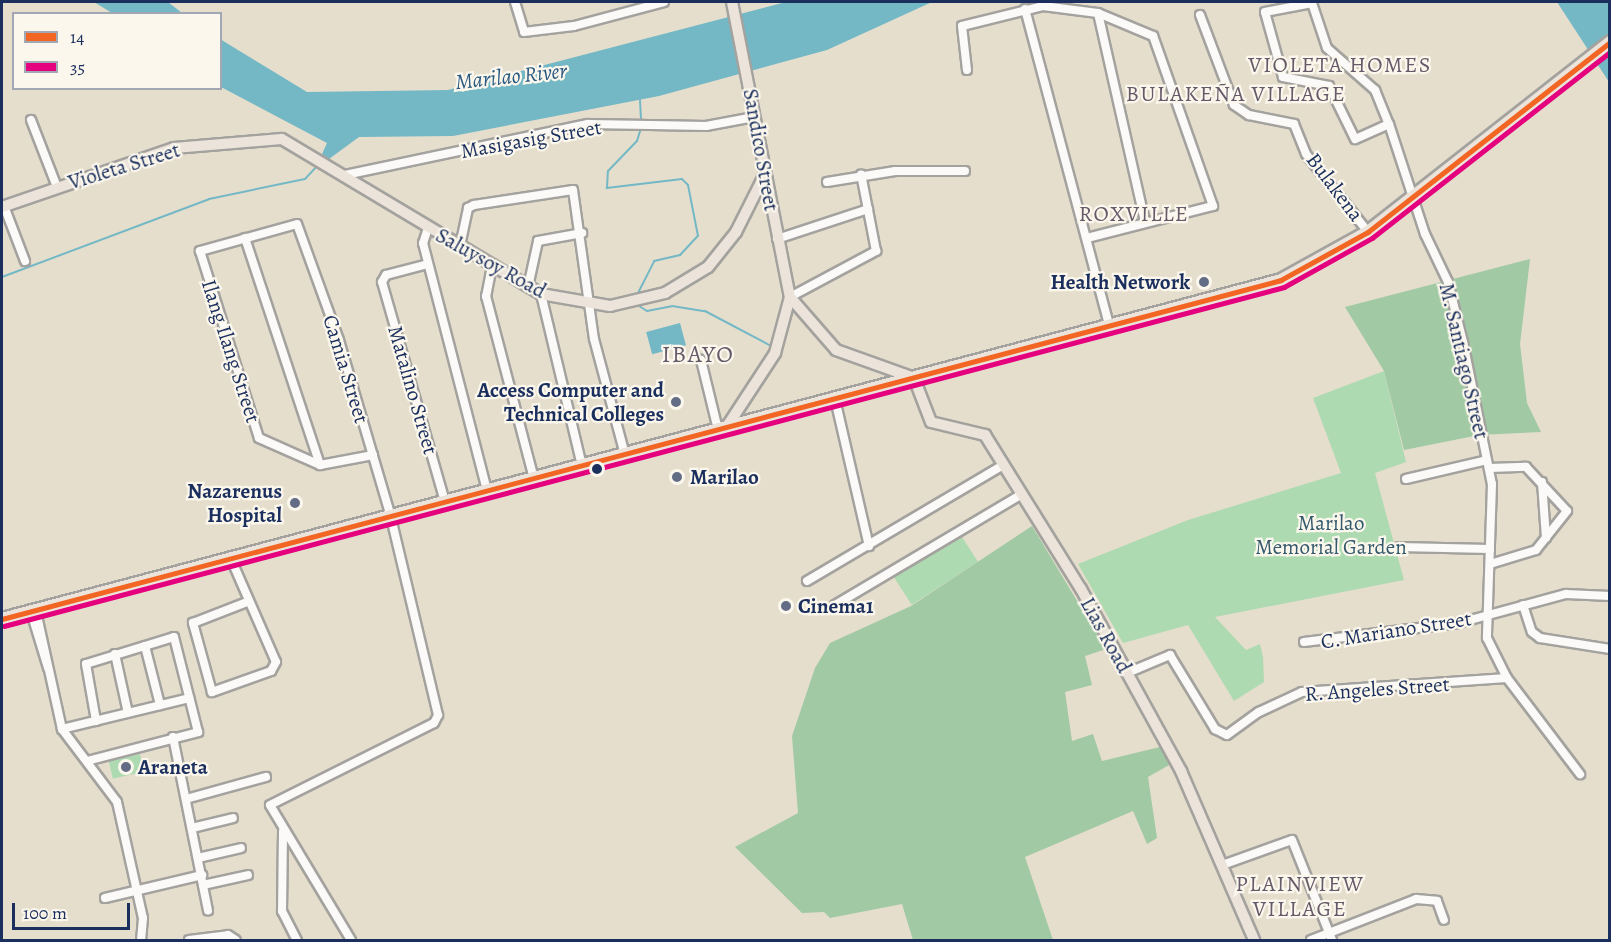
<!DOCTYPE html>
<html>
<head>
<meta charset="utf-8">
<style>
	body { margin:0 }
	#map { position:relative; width:1611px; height:942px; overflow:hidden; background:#e5decd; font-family:Alegreya,serif }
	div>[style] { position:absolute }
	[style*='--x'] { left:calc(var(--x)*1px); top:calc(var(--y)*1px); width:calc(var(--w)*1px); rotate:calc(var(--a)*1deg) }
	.green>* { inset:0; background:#addab1; transform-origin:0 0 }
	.forest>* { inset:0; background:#a0c9a4 }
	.water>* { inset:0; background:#74b8c6; transform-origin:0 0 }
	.stream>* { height:2px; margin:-1px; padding:0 1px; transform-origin:1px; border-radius:1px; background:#74b8c6 }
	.roads { filter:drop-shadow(2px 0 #a4a29e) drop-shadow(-2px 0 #a4a29e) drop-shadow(0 2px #a4a29e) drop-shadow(0 -2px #a4a29e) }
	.minor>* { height:8px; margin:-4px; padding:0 4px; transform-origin:4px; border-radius:4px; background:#fbfaf8 }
	.major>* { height:10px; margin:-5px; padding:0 5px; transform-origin:5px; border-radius:5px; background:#ece4db }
	.highway>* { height:12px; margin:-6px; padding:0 6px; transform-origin:6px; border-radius:6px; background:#ece4db }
	.bus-1>* { height:4.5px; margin:-2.25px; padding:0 2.25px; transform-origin:2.25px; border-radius:2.25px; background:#f26522 }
	.bus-2>* { height:4.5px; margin:-2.25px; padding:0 2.25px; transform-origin:2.25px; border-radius:2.25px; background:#e5007d }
	.dots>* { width:16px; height:16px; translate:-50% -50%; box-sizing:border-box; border:3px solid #fbf7ec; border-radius:50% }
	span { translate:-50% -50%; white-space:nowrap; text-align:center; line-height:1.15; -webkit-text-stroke:4.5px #fbf7ec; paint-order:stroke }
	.street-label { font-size:21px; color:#1b2f5e }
	.poi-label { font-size:21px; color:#1b2f5e; font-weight:700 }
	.right { translate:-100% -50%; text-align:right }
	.left { translate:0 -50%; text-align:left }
	.park-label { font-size:21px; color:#34596d }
	.neighbourhood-label { font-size:22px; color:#645a69; letter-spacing:1.5px }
	.water-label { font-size:22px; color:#295981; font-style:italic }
	.quarter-label { font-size:24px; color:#645a69; letter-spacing:1.5px }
	.frame { position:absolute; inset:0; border:3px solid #1b2f5e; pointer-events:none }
	.legend { position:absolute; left:12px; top:12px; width:210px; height:78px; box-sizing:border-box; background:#fbf7ec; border:2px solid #a1a7b3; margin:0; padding:8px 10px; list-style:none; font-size:18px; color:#1b2f5e }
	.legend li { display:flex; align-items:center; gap:12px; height:30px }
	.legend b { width:30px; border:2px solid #a1a7b3 }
	.scale { position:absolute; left:12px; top:903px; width:118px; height:27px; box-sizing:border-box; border:3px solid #1b2f5e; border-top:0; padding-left:8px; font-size:18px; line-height:21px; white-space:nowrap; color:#1b2f5e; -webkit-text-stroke:4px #fbf7ec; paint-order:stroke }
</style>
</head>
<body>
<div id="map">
	<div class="green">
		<div style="clip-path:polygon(1384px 371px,1406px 462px,1375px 473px,1404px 580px,1215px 617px,1246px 650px,1260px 644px,1263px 657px,1264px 682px,1234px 701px,1188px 625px,1123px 643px,1078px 564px,1188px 520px,1341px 473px,1313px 398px)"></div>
		<div style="left:960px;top:534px;width:33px;height:79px;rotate:57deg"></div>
		<div style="left:140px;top:754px;width:18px;height:32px;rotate:77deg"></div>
	</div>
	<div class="forest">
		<div style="clip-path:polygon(1530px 259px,1520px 344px,1527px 403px,1541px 432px,1479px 435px,1404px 450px,1384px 371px,1345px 307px)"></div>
		<div style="clip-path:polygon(1032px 526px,1106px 649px,1085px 656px,1092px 685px,1065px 692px,1072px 741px,1093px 734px,1102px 761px,1160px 747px,1171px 764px,1148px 777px,1157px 838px,1147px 844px,1133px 811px,1025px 857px,1053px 940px,913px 940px,902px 904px,830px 918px,824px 912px,802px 913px,735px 847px,798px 813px,792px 736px,815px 668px,830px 643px,911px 606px)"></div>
	</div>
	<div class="water">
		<div style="clip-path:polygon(94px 2px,168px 2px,182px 13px,112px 13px)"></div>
		<div style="clip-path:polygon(786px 2px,932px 2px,827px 50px,659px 96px,453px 136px,359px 137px,329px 159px,322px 154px,327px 143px,221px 87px,220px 39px,307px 92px,448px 90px)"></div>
		<div style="clip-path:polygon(1557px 2px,1609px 2px,1609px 82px,1585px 45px)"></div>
		<div style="left:680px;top:323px;width:23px;height:35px;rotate:75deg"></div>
	</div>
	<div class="stream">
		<div style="--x:640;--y:100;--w:21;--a:87"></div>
		<div style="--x:2;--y:277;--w:221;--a:-20.6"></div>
		<div style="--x:209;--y:199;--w:98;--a:-11.8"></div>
		<div style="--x:305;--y:179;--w:21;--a:-47"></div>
		<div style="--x:637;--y:295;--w:38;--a:-63"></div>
		<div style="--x:654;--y:261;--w:27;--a:-13"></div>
		<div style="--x:680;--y:255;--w:26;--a:-47"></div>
		<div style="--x:698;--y:236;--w:52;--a:-101.1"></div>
		<div style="--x:688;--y:185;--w:8;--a:-135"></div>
		<div style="--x:682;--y:179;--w:76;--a:173.2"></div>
		<div style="--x:607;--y:188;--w:17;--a:-87"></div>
		<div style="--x:608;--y:171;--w:42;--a:-46"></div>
		<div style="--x:637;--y:141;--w:14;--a:-73"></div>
		<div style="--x:639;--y:306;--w:9;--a:32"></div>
		<div style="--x:647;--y:311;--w:25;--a:-11"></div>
		<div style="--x:672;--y:306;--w:33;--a:9"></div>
		<div style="--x:705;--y:311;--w:75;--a:27.9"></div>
	</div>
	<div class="roads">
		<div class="minor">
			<div style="--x:515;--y:2;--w:31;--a:73"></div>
			<div style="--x:524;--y:32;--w:50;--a:-6.8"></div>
			<div style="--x:574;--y:26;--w:93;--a:-14.9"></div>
			<div style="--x:1025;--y:9;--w:330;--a:75.1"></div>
			<div style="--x:1200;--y:15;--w:96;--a:69.3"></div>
			<div style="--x:1234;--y:105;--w:18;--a:34"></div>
			<div style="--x:1249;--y:115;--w:46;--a:11.3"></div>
			<div style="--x:1294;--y:124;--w:32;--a:68"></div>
			<div style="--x:1306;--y:154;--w:100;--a:51.5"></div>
			<div style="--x:967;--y:70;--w:44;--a:-96.5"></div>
			<div style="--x:962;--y:26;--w:83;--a:-13.9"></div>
			<div style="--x:1043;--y:6;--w:55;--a:7.3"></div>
			<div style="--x:31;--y:120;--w:72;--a:68.8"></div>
			<div style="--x:1389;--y:124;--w:37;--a:156"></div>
			<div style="--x:1355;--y:139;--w:59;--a:-116.1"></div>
			<div style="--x:1329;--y:86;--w:47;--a:-168.9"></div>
			<div style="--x:1283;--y:77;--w:67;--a:-105.5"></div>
			<div style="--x:1265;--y:12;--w:48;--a:-10.8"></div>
			<div style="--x:1312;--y:3;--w:47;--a:71.6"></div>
			<div style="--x:1327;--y:48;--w:64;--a:41.2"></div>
			<div style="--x:1375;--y:90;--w:37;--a:68"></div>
			<div style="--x:1389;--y:124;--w:116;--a:71.9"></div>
			<div style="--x:1425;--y:234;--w:53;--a:64.4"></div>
			<div style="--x:1448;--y:282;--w:62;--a:76"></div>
			<div style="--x:1463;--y:342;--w:145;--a:78.5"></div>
			<div style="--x:1492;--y:484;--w:154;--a:91.9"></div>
			<div style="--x:1487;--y:638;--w:45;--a:63.4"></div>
			<div style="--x:1507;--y:678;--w:121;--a:52.8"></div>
			<div style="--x:345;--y:175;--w:248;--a:-11.9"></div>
			<div style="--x:588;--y:124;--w:118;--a:1"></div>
			<div style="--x:706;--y:126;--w:49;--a:-10.6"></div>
			<div style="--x:827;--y:182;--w:69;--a:-9.2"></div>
			<div style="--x:895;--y:171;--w:70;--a:0"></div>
			<div style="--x:4;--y:206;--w:59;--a:69.1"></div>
			<div style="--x:428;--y:228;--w:16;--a:108"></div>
			<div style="--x:423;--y:243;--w:256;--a:75.5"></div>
			<div style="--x:245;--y:238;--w:239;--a:71.7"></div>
			<div style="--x:1087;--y:238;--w:130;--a:-14.3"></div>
			<div style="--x:1213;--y:206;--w:180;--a:-109.4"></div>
			<div style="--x:1153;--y:36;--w:60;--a:-157.3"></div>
			<div style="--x:1098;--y:13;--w:214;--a:77.3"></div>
			<div style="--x:777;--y:239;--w:96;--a:-18.2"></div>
			<div style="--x:460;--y:246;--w:39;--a:-78"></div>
			<div style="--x:468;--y:208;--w:7;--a:-27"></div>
			<div style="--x:474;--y:205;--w:100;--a:-8.6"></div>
			<div style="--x:573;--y:190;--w:150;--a:82"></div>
			<div style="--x:594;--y:339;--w:120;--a:75"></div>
			<div style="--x:428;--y:264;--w:43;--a:165.3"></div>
			<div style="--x:386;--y:275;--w:8;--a:120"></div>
			<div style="--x:382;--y:282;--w:229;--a:74"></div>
			<div style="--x:492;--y:266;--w:31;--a:101"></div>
			<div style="--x:486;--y:296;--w:189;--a:75.3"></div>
			<div style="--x:528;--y:287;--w:47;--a:-77.7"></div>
			<div style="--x:538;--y:241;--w:45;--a:-10.3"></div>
			<div style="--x:541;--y:294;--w:177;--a:76.6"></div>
			<div style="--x:790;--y:297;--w:98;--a:-28.1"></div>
			<div style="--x:876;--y:251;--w:78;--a:-101"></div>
			<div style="--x:695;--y:358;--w:6;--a:18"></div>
			<div style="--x:701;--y:360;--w:72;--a:76.3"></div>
			<div style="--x:835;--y:399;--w:151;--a:77"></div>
			<div style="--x:1489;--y:468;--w:37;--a:-2"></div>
			<div style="--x:1526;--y:467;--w:60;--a:47"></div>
			<div style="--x:1567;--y:511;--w:50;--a:128.5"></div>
			<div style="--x:1536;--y:550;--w:48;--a:163.1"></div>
			<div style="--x:1406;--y:479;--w:83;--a:-13.2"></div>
			<div style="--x:1542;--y:482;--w:56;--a:85.9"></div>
			<div style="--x:1399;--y:547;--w:91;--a:1.3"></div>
			<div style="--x:231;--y:559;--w:112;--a:66.4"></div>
			<div style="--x:276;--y:662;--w:10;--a:119"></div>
			<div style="--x:271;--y:671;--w:63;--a:160.4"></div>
			<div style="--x:212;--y:692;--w:72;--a:-105.4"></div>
			<div style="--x:193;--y:623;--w:58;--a:-21.3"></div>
			<div style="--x:807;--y:581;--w:228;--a:-30.6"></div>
			<div style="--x:835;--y:605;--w:217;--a:-30.7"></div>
			<div style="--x:1523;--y:605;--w:28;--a:72"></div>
			<div style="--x:1532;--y:632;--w:10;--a:37"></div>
			<div style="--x:1540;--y:638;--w:71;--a:8.9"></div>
			<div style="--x:36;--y:611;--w:121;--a:77.6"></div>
			<div style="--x:62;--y:729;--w:91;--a:53"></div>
			<div style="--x:117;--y:802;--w:119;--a:77.4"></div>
			<div style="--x:143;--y:918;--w:22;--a:95"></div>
			<div style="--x:31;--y:612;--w:59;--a:73.1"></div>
			<div style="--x:1304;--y:642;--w:156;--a:-7"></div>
			<div style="--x:1459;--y:623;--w:111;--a:-15.2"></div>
			<div style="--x:1566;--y:594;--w:44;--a:2.6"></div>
			<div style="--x:145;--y:646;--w:61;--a:75.7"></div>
			<div style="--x:115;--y:654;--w:60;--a:77.6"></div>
			<div style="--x:1127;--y:673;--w:47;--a:-22.7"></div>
			<div style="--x:1170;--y:655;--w:87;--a:58.7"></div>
			<div style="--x:1215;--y:729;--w:13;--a:27"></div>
			<div style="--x:1227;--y:735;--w:39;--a:-36"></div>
			<div style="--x:1259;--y:712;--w:47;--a:-24.9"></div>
			<div style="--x:1302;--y:692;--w:205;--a:-3.9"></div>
			<div style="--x:62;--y:729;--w:131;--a:-13.7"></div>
			<div style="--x:173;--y:737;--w:177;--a:78.6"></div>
			<div style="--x:87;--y:761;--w:115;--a:-14.6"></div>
			<div style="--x:198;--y:732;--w:98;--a:-104.2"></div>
			<div style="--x:174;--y:637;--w:92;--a:162.9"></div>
			<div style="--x:86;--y:664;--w:58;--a:80"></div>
			<div style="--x:186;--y:799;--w:83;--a:-15.4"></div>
			<div style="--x:192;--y:828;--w:42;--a:-13.7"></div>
			<div style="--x:283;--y:831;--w:80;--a:90.7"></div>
			<div style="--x:282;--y:911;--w:33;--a:63"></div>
			<div style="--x:198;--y:858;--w:44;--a:-13.1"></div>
			<div style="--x:1225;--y:864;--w:71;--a:-19.7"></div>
			<div style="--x:1292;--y:840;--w:108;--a:68.2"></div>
			<div style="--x:203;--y:885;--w:46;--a:-12.5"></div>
			<div style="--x:105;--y:898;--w:100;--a:-13.3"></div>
			<div style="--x:189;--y:940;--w:39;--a:-7"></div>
			<div style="--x:228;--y:935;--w:9;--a:32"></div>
			<div style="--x:351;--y:940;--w:157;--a:-121"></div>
			<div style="--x:270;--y:805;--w:183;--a:-26.6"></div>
			<div style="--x:434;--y:723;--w:9;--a:-63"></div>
			<div style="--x:438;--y:715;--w:204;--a:-103.4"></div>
			<div style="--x:391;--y:517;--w:184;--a:-106.4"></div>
			<div style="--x:339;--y:340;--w:123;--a:-109.9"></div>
			<div style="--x:297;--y:224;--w:101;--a:164.4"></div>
			<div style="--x:200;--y:251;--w:196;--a:72.5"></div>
			<div style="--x:259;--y:438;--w:67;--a:23.9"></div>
			<div style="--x:320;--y:465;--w:54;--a:-10.7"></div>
			<div style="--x:1311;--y:940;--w:113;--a:-21.3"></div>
			<div style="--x:1416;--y:899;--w:21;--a:5"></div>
			<div style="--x:1437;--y:901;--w:20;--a:70"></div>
		</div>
		<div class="major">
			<div style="--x:732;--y:2;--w:301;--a:78.9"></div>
			<div style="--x:790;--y:297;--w:70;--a:49"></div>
			<div style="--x:836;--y:350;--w:83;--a:19.7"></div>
			<div style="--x:914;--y:378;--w:47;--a:68.9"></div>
			<div style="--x:931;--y:422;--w:56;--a:13.5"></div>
			<div style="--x:985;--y:435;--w:181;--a:58.1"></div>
			<div style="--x:1081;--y:589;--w:208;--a:61.2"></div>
			<div style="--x:1181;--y:771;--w:184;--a:66.6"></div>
			<div style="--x:2;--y:207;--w:182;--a:-18.9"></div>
			<div style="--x:174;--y:148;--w:108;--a:-4.8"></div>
			<div style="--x:282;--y:139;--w:302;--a:30.9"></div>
			<div style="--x:541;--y:294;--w:70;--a:9.9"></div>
			<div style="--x:610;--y:306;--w:57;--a:-13.3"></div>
			<div style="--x:665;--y:293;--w:50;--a:-31.2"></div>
			<div style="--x:708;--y:267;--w:45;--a:-51.3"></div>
			<div style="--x:736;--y:232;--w:65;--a:-63.4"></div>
			<div style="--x:726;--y:428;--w:90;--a:-56.8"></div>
			<div style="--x:775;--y:353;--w:58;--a:-75"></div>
		</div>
		<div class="highway">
			<div style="--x:2;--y:619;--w:1323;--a:-14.84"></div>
			<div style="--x:1281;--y:280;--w:99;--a:-28.9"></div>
			<div style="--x:1368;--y:232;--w:308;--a:-38.1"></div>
		</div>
	</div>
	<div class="bus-1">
		<div style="--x:2;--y:619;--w:1323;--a:-14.84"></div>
		<div style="--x:1281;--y:280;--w:99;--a:-28.9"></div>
		<div style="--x:1368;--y:232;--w:308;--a:-38.1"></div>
	</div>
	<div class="bus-2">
		<div style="--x:4;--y:626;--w:1324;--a:-14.83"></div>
		<div style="--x:1284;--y:287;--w:101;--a:-29.1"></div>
		<div style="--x:1372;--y:238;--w:302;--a:-38"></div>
	</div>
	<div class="dots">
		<div style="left:1204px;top:282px;background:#626c85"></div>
		<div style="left:676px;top:402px;background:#626c85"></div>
		<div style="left:597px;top:469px;background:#1b2f5e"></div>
		<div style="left:677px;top:477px;background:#626c85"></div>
		<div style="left:295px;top:503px;background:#626c85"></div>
		<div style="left:786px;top:606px;background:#626c85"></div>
		<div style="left:126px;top:767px;background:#626c85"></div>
	</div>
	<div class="street-label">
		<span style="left:531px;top:139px;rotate:-10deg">Masigasig Street</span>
		<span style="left:761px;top:150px;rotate:80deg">Sandico Street</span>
		<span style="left:124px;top:166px;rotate:-17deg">Violeta Street</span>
		<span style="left:1335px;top:187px;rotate:53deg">Bulakena</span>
		<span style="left:491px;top:263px;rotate:29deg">Saluysoy Road</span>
		<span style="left:231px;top:351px;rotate:72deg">Ilang Ilang Street</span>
		<span style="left:1464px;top:361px;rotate:77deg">M. Santiago Street</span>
		<span style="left:346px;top:369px;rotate:73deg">Camia Street</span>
		<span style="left:413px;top:390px;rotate:74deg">Matalino Street</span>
		<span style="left:1396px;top:630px;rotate:-9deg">C. Mariano Street</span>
		<span style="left:1106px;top:635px;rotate:61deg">Lias Road</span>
		<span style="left:1377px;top:689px;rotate:-4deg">R. Angeles Street</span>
	</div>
	<div class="poi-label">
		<span class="right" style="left:1190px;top:282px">Health Network</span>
		<span class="right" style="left:664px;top:402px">Access Computer and<br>Technical Colleges</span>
		<span class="left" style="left:690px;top:477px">Marilao</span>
		<span class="right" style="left:282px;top:503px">Nazarenus<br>Hospital</span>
		<span class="left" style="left:798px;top:606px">Cinema1</span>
		<span class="left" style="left:138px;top:767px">Araneta</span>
	</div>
	<div class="park-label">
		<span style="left:1331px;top:535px">Marilao<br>Memorial Garden</span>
	</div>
	<div class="neighbourhood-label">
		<span style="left:1340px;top:66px">VIOLETA HOMES</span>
		<span style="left:1236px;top:95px">BULAKEÑA VILLAGE</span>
		<span style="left:1134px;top:215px">ROXVILLE</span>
		<span style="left:1300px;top:897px">PLAINVIEW<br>VILLAGE</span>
	</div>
	<div class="water-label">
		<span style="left:511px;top:77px;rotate:-6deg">Marilao River</span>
	</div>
	<div class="quarter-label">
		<span style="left:698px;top:355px">IBAYO</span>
	</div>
	<div class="frame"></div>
	<ul class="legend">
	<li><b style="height:8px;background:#f26522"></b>14</li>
	<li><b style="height:8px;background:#e5007d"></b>35</li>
	</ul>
	<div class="scale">100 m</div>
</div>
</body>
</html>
